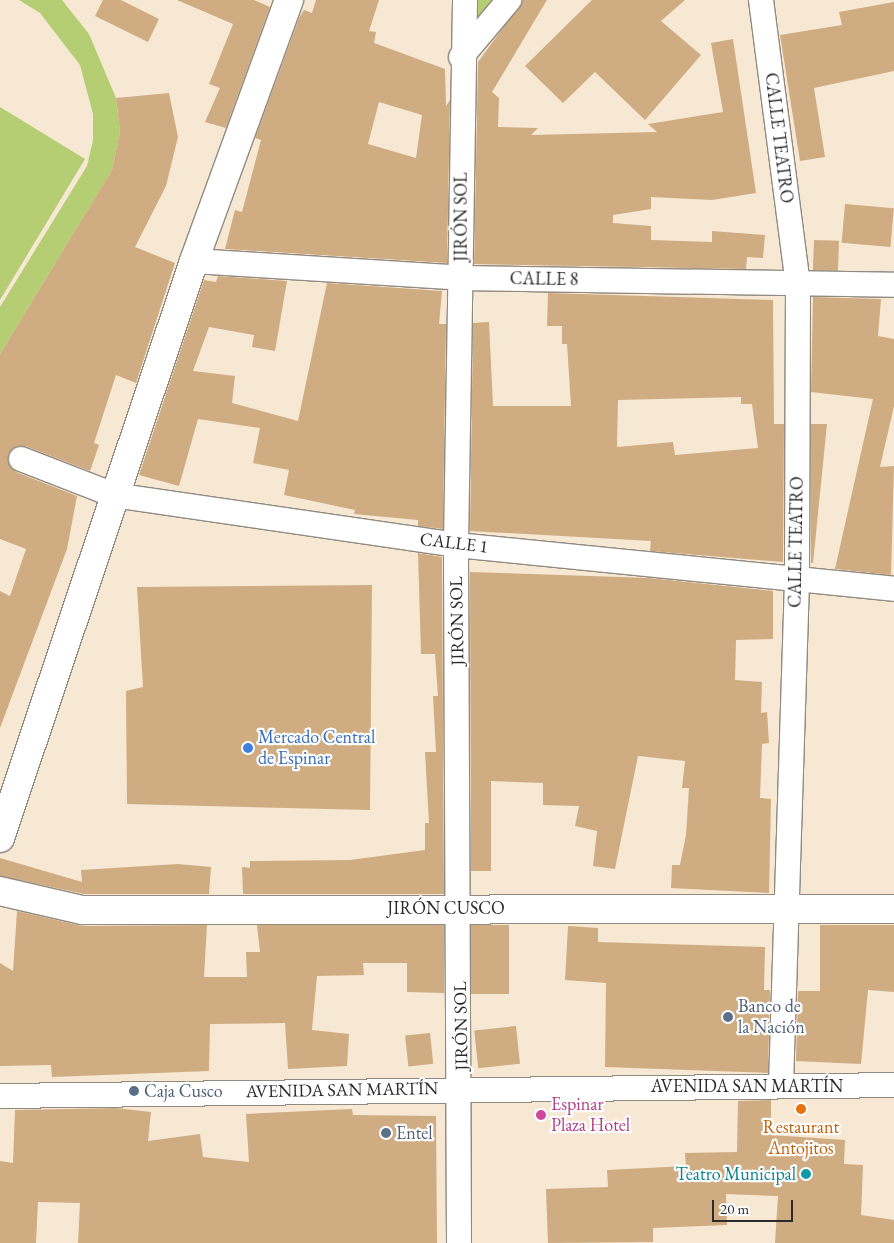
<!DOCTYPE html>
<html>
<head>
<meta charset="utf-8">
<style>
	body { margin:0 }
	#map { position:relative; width:894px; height:1243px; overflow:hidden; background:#f7e8d4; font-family:"EB Garamond",serif }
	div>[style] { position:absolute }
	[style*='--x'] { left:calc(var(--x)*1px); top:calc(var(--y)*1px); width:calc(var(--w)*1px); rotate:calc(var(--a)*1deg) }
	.green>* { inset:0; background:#b6ce73 }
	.building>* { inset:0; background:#cfac82; transform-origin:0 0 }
	.roads { filter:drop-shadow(1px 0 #918a80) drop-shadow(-1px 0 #918a80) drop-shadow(0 1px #918a80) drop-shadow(0 -1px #918a80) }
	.street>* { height:24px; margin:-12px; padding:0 12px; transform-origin:12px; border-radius:12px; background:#fff }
	.secondary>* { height:28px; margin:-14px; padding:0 14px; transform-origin:14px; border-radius:14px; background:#fff }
	.primary>* { height:28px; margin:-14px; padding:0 14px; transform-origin:14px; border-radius:14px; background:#fff }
	.dots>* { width:14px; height:14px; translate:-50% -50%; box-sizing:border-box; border:2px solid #fff; border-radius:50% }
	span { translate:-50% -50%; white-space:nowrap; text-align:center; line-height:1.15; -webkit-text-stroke:4.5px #fff; paint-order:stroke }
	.street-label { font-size:18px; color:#2b2b2b }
	.shop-label { font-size:18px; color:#366cbe }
	.left { translate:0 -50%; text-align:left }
	.service-label { font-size:18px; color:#4e5e75 }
	.hotel-label { font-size:18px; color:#b23c85 }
	.food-label { font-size:18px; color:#c56008 }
	.culture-label { font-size:18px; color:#0d838f }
	.right { translate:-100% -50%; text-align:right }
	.scale { position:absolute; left:712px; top:1200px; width:81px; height:22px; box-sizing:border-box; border:2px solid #2b2b2b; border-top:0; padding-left:6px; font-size:15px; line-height:18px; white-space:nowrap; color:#2b2b2b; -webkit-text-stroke:4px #fff; paint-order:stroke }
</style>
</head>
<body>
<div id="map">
	<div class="green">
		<div style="clip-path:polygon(19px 0,62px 0,89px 34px,116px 98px,120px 132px,112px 170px,0 354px,0 307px,87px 166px,93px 140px,93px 114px,80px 65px,40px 13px)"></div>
		<div style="clip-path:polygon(475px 0,506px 0,473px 32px)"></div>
		<div style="clip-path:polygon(0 107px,85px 159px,0 300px)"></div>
	</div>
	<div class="building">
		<div style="clip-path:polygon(103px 0,121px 0,159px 19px,148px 42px,95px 16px)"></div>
		<div style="clip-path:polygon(177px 0,254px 0,270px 7px,226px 128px,205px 122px,220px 88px,209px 84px,233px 24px)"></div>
		<div style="clip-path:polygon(evenodd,316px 0,379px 0,369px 31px,376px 32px,374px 43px,445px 69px,446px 106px,450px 100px,447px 263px,225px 249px,235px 210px,242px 212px,261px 140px,255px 138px,299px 18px,304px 10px,312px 13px,316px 0,379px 102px,422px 115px,416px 158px,368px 144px,379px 102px)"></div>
		<div style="clip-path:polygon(523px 0,547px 0,492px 92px,499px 98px,498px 127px,538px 128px,531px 135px,657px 132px,648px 124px,723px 112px,711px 43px,733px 39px,756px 193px,712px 200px,651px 197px,651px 209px,613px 215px,613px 223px,651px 226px,651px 240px,712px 242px,712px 231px,765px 235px,763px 258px,747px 257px,746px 269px,474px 264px,478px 62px)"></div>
		<div style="clip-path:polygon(592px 0,685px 0,661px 21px,701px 55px,645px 120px,595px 72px,563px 103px,525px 66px)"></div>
		<div style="clip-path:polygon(894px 2px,894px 71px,814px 88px,825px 157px,800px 161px,780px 35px,842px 25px,839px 12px)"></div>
		<div style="clip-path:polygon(169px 93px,178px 137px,166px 186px,135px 247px,175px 263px,136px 383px,116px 375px,94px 443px,99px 445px,90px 471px,25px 446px,13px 448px,8px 455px,16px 472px,77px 496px,67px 549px,0 728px,0 591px,10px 596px,26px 549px,0 539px,0 354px,112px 170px,120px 132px,116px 98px)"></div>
		<div style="left:845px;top:204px;width:49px;height:39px;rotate:5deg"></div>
		<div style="left:814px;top:240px;width:25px;height:30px;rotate:2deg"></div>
		<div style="clip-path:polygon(218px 276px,287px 281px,275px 351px,252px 347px,254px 335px,209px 327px,193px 371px,235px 376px,232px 403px,298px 421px,327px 283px,442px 291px,439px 324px,446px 324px,443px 529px,418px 526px,418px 520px,354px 514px,355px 510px,284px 495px,289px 470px,253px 463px,260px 428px,198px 419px,179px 486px,139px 475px,204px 280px,216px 282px)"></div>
		<div style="clip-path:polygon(evenodd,548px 293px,773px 300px,774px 424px,784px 424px,783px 562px,650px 551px,651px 541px,470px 531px,473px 323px,489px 322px,493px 406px,571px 406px,567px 344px,562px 344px,562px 326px,547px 326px,548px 293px,741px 397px,741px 404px,752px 404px,758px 448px,675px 455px,673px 442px,617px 447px,618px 400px,741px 397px)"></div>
		<div style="clip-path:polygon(813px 297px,881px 299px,878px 336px,894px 339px,894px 406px,880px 467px,894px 466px,891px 575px,835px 569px,873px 399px,811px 392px)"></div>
		<div style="clip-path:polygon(811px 424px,827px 424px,813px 563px,811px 563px)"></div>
		<div style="clip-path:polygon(418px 553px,442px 557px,444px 894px,243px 894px,242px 867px,250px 868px,250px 861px,350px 860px,425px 850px,425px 823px,429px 823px,425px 752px,436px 752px,433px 696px,438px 696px,435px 654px,421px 654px)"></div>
		<div style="clip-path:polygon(470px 572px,649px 578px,773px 591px,773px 639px,736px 640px,735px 680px,762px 682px,761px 713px,767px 712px,769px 743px,762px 744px,760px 798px,771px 799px,769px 893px,671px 888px,672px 865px,680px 865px,686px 835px,689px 788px,682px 788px,685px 761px,638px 756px,615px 869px,593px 866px,597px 831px,575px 826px,579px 806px,543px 805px,543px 783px,491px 781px,491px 871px,471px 871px)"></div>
		<div style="clip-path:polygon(372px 585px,370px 810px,127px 804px,126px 691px,143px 687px,137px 587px)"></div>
		<div style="clip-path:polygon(0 858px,82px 882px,81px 870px,178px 864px,211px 867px,209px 894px,84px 894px,0 876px)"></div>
		<div style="clip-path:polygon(17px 911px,82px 926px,207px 925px,204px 977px,247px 977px,246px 952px,260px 952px,257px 925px,444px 925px,444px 993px,407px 992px,407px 963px,363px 963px,364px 975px,317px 976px,312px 1030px,349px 1034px,347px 1066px,288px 1069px,285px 1023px,210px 1024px,209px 1071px,52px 1077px,51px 1065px,0 1066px,0 963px,13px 971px)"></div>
		<div style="left:471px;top:925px;width:38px;height:69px"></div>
		<div style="clip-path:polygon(820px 925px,894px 925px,894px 992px,868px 990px,861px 1064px,796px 1061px,798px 991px,820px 991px)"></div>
		<div style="clip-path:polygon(568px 926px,598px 928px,598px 942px,765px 947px,764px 990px,770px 990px,768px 1073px,605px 1067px,606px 983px,565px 980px)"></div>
		<div style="left:516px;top:1026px;width:38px;height:42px;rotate:84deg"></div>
		<div style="left:430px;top:1033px;width:31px;height:25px;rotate:84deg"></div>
		<div style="clip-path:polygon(771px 1100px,771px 1135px,845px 1140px,844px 1164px,863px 1165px,861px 1215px,894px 1220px,894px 1243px,775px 1243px,778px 1196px,726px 1194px,727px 1225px,653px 1228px,653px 1242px,548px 1243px,546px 1189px,608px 1187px,607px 1170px,686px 1166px,685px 1153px,737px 1152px,738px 1101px)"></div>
		<div style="clip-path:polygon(116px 1108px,151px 1112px,148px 1141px,200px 1134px,203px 1157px,249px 1162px,246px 1114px,352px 1109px,353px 1115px,436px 1116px,437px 1243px,78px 1243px,80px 1203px,38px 1202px,36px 1243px,0 1243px,0 1161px,13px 1163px,15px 1110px)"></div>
	</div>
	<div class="roads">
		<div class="street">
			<div style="--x:761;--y:0;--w:286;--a:82.6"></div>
			<div style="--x:798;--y:284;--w:297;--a:90.2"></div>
			<div style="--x:797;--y:581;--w:504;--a:91.82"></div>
			<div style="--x:461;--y:57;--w:75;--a:-49.9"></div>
			<div style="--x:194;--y:261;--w:268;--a:3.6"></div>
			<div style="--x:461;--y:278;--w:433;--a:0.9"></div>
			<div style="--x:21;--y:459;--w:100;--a:21.2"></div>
			<div style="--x:114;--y:495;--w:346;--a:8.3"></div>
			<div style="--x:456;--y:545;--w:440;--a:5.7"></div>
			<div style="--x:0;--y:1096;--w:894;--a:-0.7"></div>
			<div style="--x:459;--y:1243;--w:698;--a:-90.25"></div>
			<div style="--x:456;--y:545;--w:545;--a:-89.05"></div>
		</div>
		<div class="secondary">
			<div style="--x:0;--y:891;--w:84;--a:13"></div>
			<div style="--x:82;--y:910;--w:812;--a:-0.07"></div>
		</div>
		<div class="primary">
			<div style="--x:0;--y:838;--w:609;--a:-71.42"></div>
			<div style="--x:194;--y:261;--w:278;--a:-70"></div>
		</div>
	</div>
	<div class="dots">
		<div style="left:248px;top:748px;background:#3f7fe0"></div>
		<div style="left:728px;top:1017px;background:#5c6f8a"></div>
		<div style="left:134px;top:1091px;background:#5c6f8a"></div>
		<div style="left:801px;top:1109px;background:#e8710a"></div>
		<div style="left:541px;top:1115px;background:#d1479c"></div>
		<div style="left:386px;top:1133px;background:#5c6f8a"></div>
		<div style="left:806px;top:1174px;background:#0f9aa8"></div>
	</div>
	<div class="street-label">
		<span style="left:779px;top:138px;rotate:83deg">CALLE TEATRO</span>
		<span style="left:461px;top:217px;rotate:-90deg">JIRÓN SOL</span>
		<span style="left:544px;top:279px;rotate:1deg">CALLE 8</span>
		<span style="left:796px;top:542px;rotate:-89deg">CALLE TEATRO</span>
		<span style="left:454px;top:543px;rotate:7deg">CALLE 1</span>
		<span style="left:457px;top:621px;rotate:-91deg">JIRÓN SOL</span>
		<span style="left:446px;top:908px">JIRÓN CUSCO</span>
		<span style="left:461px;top:1026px;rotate:-91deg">JIRÓN SOL</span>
		<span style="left:747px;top:1086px">AVENIDA SAN MARTÍN</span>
		<span style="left:342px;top:1090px;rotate:-1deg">AVENIDA SAN MARTÍN</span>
	</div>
	<div class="shop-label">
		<span class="left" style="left:258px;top:748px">Mercado Central<br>de Espinar</span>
	</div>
	<div class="service-label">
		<span class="left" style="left:738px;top:1017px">Banco de<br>la Nación</span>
		<span class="left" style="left:144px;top:1091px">Caja Cusco</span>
		<span class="left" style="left:396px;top:1133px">Entel</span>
	</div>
	<div class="hotel-label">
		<span class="left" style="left:551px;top:1115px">Espinar<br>Plaza Hotel</span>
	</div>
	<div class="food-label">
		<span style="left:801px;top:1138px">Restaurant<br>Antojitos</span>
	</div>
	<div class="culture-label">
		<span class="right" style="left:796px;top:1174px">Teatro Municipal</span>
	</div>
	<div class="scale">20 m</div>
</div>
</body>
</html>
